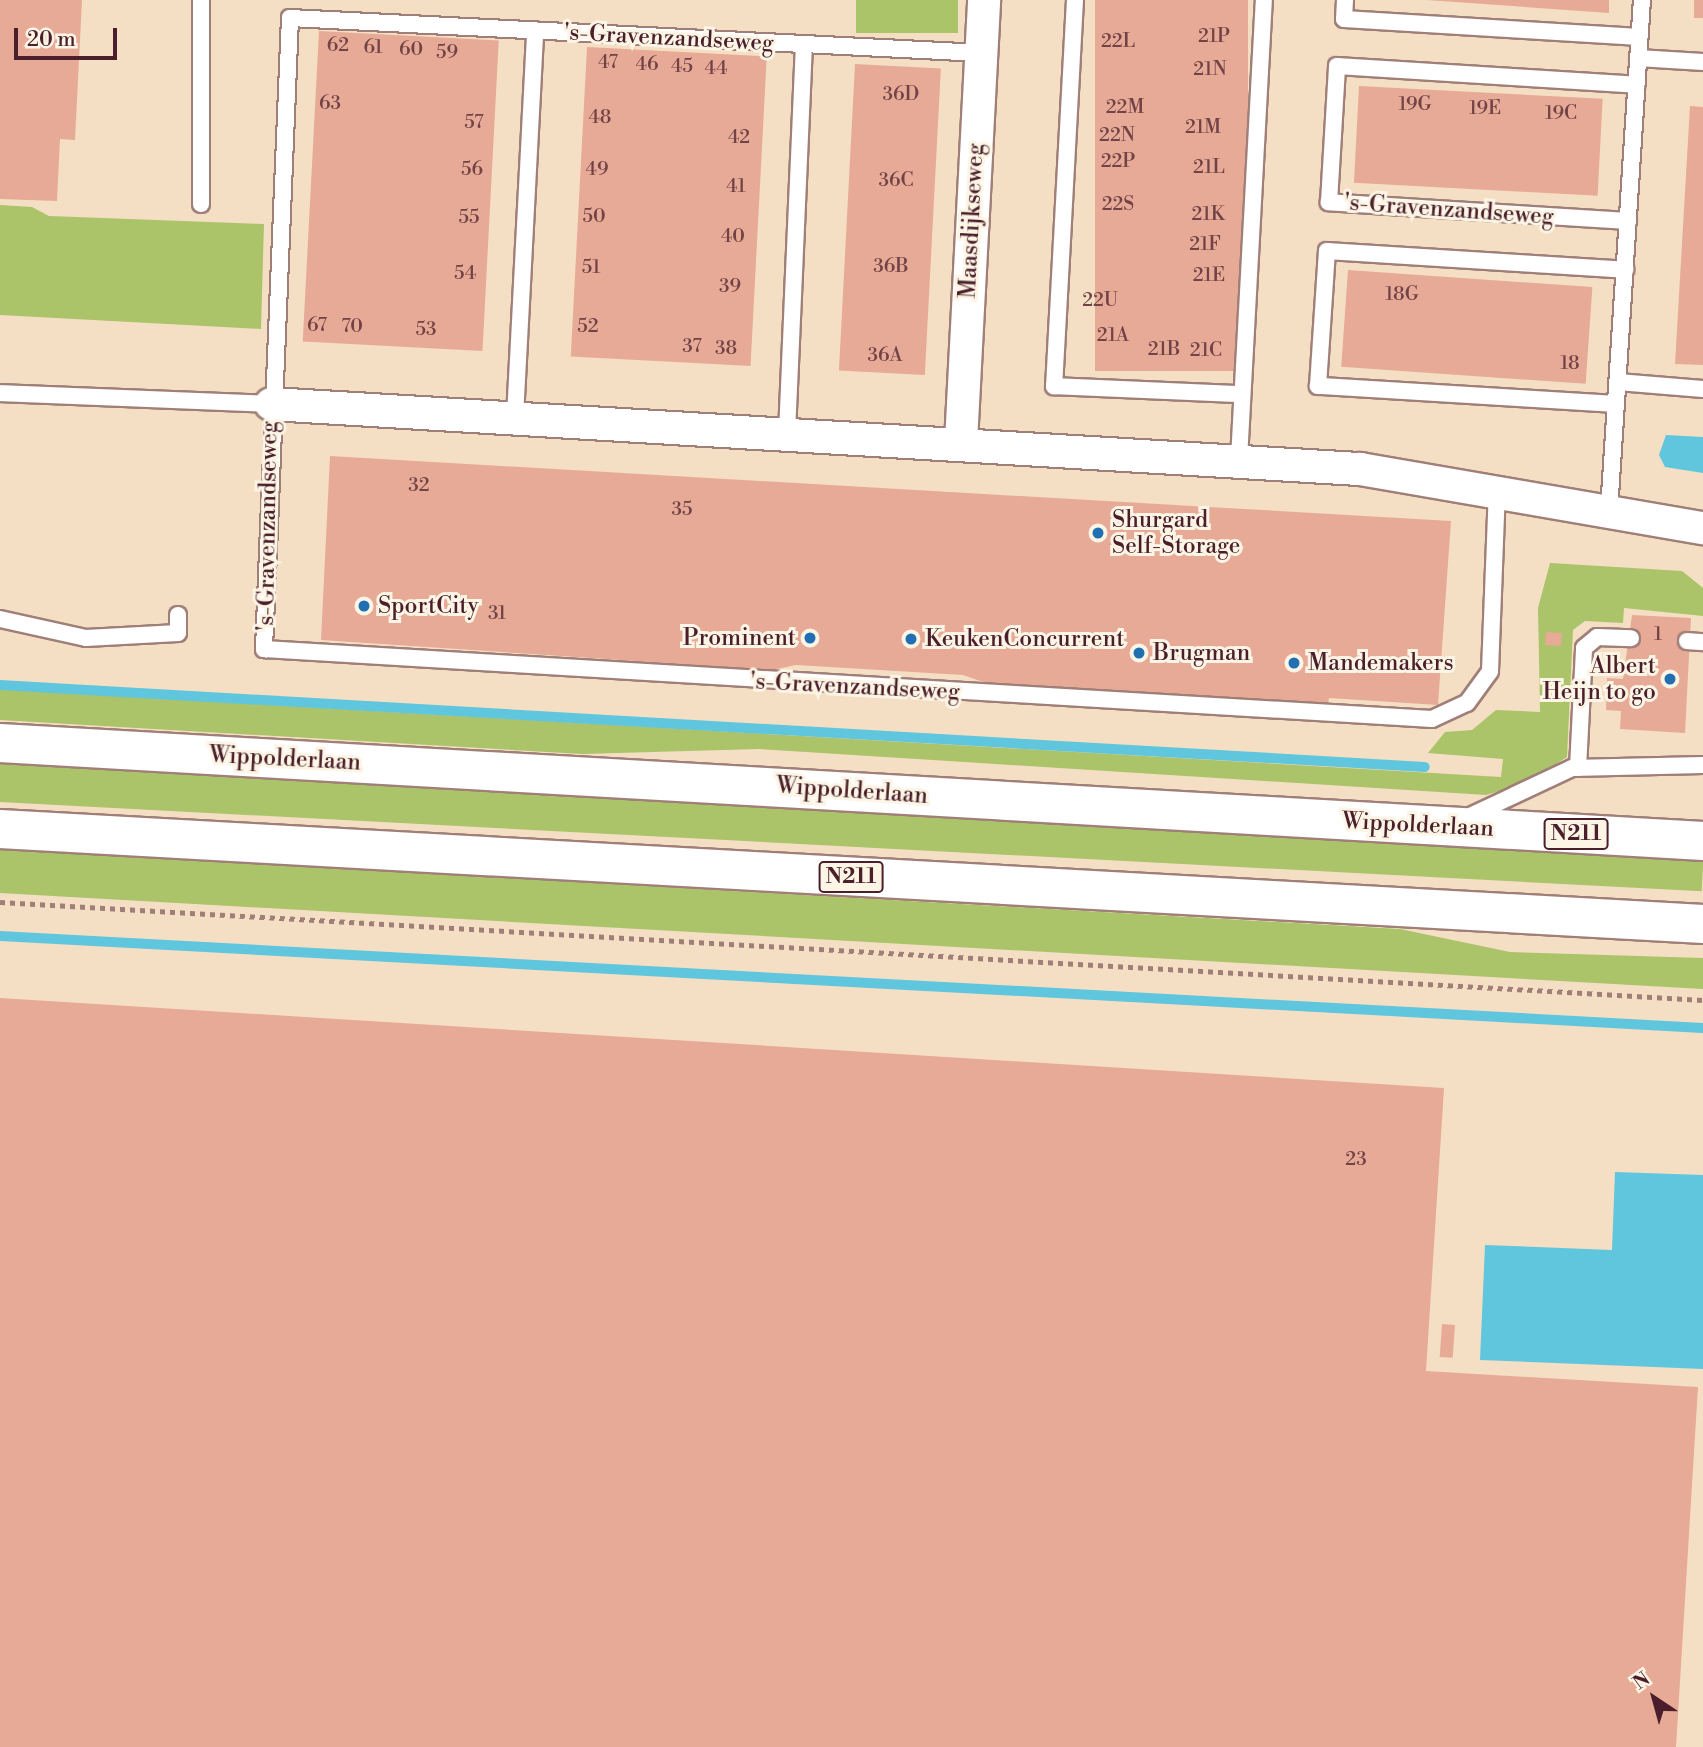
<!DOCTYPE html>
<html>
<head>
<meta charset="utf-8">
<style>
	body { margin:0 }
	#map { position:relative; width:1703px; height:1747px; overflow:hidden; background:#f5dfc4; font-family:"Libre Bodoni",serif }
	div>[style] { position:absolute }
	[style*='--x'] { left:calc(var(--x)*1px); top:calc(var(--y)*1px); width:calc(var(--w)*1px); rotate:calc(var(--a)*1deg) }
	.green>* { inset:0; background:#abc369; transform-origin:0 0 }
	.water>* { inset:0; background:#60c6dd }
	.stream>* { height:10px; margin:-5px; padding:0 5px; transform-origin:5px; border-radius:5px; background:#60c6dd }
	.building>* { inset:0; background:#e7aa96; transform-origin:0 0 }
	.path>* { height:4.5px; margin-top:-2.25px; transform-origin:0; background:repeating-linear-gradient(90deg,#a07f78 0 5px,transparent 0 10px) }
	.roads { filter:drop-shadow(2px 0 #a07f78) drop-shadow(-2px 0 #a07f78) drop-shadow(0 2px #a07f78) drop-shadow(0 -2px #a07f78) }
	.lane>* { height:16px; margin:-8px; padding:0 8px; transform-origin:8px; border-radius:8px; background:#fff }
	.street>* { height:32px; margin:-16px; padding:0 16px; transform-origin:16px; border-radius:16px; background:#fff }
	.primary>* { height:38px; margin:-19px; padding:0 19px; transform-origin:19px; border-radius:19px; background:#fff }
	.dots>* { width:19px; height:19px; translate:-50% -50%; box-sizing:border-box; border:4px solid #fcf5e5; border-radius:50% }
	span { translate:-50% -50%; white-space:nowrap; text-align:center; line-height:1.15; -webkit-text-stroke:6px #fcf5e5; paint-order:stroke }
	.number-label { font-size:19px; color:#714246 }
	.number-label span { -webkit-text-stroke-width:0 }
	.shield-label span { padding:2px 5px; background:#fcf5e5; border:2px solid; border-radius:5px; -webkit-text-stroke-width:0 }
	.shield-label { font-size:21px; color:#4a1f2b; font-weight:700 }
	.street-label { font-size:23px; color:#4a1f2b }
	.poi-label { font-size:23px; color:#4a1f2b }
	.left { translate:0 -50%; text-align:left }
	.right { translate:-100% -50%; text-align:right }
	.north { position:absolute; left:1619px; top:1663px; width:70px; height:70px; -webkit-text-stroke:5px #fcf5e5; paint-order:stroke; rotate:324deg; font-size:19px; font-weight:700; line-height:28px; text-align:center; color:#4a1f2b }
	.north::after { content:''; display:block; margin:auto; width:24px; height:32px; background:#4a1f2b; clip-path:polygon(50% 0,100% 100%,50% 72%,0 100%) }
	.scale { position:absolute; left:14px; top:28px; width:103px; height:32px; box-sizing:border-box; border:4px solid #4a1f2b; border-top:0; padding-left:9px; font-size:21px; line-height:24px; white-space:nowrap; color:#4a1f2b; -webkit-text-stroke:5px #fcf5e5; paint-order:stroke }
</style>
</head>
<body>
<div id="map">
	<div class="green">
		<div style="left:856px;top:0;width:102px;height:33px"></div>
		<div style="clip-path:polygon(0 205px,32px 207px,49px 216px,264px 224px,261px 329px,0 315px)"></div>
		<div style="clip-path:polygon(1550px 563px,1682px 571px,1703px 588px,1703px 616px,1624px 608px,1623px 623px,1585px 621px,1573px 630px,1567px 757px,1526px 783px,1486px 795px,759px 749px,582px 754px,0 720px,0 689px,1501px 777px,1503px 759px,1428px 753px,1445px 732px,1472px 730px,1496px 710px,1540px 712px,1538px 608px)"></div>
		<div style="left:0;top:764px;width:1706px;height:38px;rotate:3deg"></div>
		<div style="clip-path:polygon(0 849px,1400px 929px,1510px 952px,1703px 958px,1703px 989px,0 893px)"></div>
	</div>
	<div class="water">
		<div style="clip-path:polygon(1666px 435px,1703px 437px,1703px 473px,1665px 467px,1659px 455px)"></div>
		<div style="clip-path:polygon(1615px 1172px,1703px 1175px,1703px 1369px,1480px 1360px,1485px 1245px,1612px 1250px)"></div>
	</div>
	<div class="stream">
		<div style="--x:0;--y:685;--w:1427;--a:3.29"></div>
		<div style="--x:0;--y:936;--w:1705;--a:3.09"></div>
	</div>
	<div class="building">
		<div style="clip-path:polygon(0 0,82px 0,75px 140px,60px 139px,57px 201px,0 199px)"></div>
		<div style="left:1095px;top:0;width:153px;height:371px"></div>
		<div style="clip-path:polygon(1427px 0,1609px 0,1609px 13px)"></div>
		<div style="left:1694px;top:0;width:9px;height:18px"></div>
		<div style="left:319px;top:31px;width:180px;height:311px;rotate:3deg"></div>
		<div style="left:587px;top:47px;width:180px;height:310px;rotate:3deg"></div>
		<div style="left:855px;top:64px;width:86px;height:307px;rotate:3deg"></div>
		<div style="left:1359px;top:86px;width:244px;height:97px;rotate:3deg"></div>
		<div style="clip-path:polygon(1690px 106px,1703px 107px,1703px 365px,1675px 364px)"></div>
		<div style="left:1348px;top:270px;width:245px;height:97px;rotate:4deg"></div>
		<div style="clip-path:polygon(330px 456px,1451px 521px,1438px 705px,1329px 698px,1328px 704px,986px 683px,963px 675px,796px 665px,772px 670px,321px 640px)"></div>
		<div style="clip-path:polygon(1632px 615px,1691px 618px,1685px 733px,1620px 729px,1621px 711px,1606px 710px,1607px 678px,1623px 679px)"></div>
		<div style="left:1546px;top:632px;width:16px;height:13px;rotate:4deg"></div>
		<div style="clip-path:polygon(0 998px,1444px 1088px,1426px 1371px,1698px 1387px,1676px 1747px,0 1747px)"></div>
		<div style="left:1442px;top:1324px;width:13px;height:33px;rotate:4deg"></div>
	</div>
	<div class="path">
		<div style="--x:0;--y:902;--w:1706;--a:3.29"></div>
	</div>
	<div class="roads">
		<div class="lane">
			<div style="--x:201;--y:0;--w:204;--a:90"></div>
			<div style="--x:1075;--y:0;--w:387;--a:93.1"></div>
			<div style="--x:1054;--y:386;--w:186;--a:2.5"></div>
			<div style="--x:1345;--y:0;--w:19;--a:93"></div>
			<div style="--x:1344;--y:19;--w:296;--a:3.5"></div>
			<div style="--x:981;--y:53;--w:692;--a:-177.1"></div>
			<div style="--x:290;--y:18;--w:632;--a:92.36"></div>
			<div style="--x:264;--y:649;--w:1170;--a:3.43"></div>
			<div style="--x:1432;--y:719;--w:38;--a:-25"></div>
			<div style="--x:1467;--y:703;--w:39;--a:-54"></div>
			<div style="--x:1490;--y:671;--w:180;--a:-87.8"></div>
			<div style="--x:1638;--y:58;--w:65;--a:3.5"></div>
			<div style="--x:1628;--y:221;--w:300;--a:-176.4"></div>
			<div style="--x:1329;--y:202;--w:136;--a:-86.6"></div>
			<div style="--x:1337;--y:66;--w:300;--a:3.6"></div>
			<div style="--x:1618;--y:382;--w:85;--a:4.7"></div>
			<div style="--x:0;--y:393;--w:271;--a:2.3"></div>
			<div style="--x:1616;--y:404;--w:299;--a:-176.5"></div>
			<div style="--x:1318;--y:386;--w:135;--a:-86.2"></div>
			<div style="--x:1327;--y:251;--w:299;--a:3.6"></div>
			<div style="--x:515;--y:417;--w:387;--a:-87"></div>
			<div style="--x:787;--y:433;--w:388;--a:-87.5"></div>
			<div style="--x:1239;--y:459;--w:460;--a:-86.9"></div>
			<div style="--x:1609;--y:511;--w:512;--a:-86.31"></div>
			<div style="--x:0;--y:619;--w:88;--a:12.5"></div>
			<div style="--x:86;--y:638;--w:92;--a:-3.1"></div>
			<div style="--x:178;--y:633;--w:18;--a:-90"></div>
			<div style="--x:1687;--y:641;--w:16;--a:4"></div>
			<div style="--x:1578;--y:768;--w:120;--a:-87.1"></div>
			<div style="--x:1584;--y:648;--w:17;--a:-40"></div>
			<div style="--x:1597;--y:637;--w:34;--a:2"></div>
			<div style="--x:1468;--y:817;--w:115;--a:-25.2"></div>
			<div style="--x:1572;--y:768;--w:131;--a:-1.3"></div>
		</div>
		<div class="street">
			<div style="--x:271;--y:404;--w:1091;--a:3.42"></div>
			<div style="--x:1360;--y:469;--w:348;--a:9.8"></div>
			<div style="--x:961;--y:442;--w:443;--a:-87"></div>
		</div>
		<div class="primary">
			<div style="--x:0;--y:743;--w:1706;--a:3.29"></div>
			<div style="--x:0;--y:829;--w:1706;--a:3.19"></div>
		</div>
	</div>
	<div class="dots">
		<div style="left:1098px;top:533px;background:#1f6fb2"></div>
		<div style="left:364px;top:606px;background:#1f6fb2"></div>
		<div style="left:810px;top:638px;background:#1f6fb2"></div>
		<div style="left:911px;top:639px;background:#1f6fb2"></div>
		<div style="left:1139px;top:653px;background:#1f6fb2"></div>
		<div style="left:1294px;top:663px;background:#1f6fb2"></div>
		<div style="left:1670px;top:679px;background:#1f6fb2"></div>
	</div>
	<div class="number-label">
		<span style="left:1214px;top:37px">21P</span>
		<span style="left:1118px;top:42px">22L</span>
		<span style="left:338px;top:46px">62</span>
		<span style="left:373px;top:48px">61</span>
		<span style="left:411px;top:50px">60</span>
		<span style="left:447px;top:53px">59</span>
		<span style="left:608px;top:63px">47</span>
		<span style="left:647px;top:65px">46</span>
		<span style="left:682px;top:67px">45</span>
		<span style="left:716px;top:69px">44</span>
		<span style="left:1210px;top:70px">21N</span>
		<span style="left:901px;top:95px">36D</span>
		<span style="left:330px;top:104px">63</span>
		<span style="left:1415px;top:105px">19G</span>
		<span style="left:1125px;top:108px">22M</span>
		<span style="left:1485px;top:109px">19E</span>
		<span style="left:1561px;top:114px">19C</span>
		<span style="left:600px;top:118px">48</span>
		<span style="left:474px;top:123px">57</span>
		<span style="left:1203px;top:128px">21M</span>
		<span style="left:1117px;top:136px">22N</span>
		<span style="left:739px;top:138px">42</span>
		<span style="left:1118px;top:162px">22P</span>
		<span style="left:1209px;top:168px">21L</span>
		<span style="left:472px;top:170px">56</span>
		<span style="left:597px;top:170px">49</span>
		<span style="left:896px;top:181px">36C</span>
		<span style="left:736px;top:187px">41</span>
		<span style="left:1118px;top:205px">22S</span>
		<span style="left:1208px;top:215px">21K</span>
		<span style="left:594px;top:217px">50</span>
		<span style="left:469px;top:218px">55</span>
		<span style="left:733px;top:237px">40</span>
		<span style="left:1205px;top:245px">21F</span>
		<span style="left:891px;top:267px">36B</span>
		<span style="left:591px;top:268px">51</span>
		<span style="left:465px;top:274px">54</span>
		<span style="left:1209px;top:276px">21E</span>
		<span style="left:730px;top:287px">39</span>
		<span style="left:1402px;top:295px">18G</span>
		<span style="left:1100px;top:301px">22U</span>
		<span style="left:317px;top:326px">67</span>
		<span style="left:352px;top:327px">70</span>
		<span style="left:588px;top:327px">52</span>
		<span style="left:426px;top:330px">53</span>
		<span style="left:1113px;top:336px">21A</span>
		<span style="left:692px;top:347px">37</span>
		<span style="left:726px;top:349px">38</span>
		<span style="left:1164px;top:350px">21B</span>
		<span style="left:1206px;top:351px">21C</span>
		<span style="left:885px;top:356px">36A</span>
		<span style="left:1570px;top:364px">18</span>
		<span style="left:419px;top:486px">32</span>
		<span style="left:682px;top:510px">35</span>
		<span style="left:497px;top:614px">31</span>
		<span style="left:1658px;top:635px">1</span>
		<span style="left:1356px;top:1160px">23</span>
	</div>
	<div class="shield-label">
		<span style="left:1576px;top:834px">N211</span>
		<span style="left:851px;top:877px">N211</span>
	</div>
	<div class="street-label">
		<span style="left:669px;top:38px;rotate:3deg">'s-Gravenzandseweg</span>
		<span style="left:1449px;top:210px;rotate:4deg">'s-Gravenzandseweg</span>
		<span style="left:972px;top:221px;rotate:-87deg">Maasdijkseweg</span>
		<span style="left:268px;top:526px;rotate:-89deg">'s-Gravenzandseweg</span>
		<span style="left:855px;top:687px;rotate:3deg">'s-Gravenzandseweg</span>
		<span style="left:285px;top:759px;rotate:3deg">Wippolderlaan</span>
		<span style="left:852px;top:791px;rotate:4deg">Wippolderlaan</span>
		<span style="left:1418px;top:825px;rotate:3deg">Wippolderlaan</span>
	</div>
	<div class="poi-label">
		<span class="left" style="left:1112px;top:533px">Shurgard<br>Self-Storage</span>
		<span class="left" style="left:378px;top:606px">SportCity</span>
		<span class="right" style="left:796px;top:638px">Prominent</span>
		<span class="left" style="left:925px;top:639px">KeukenConcurrent</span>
		<span class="left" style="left:1153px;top:653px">Brugman</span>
		<span class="left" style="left:1308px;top:663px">Mandemakers</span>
		<span class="right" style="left:1656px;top:679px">Albert<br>Heijn to go</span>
	</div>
	<div class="north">N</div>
	<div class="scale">20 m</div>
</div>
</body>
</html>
